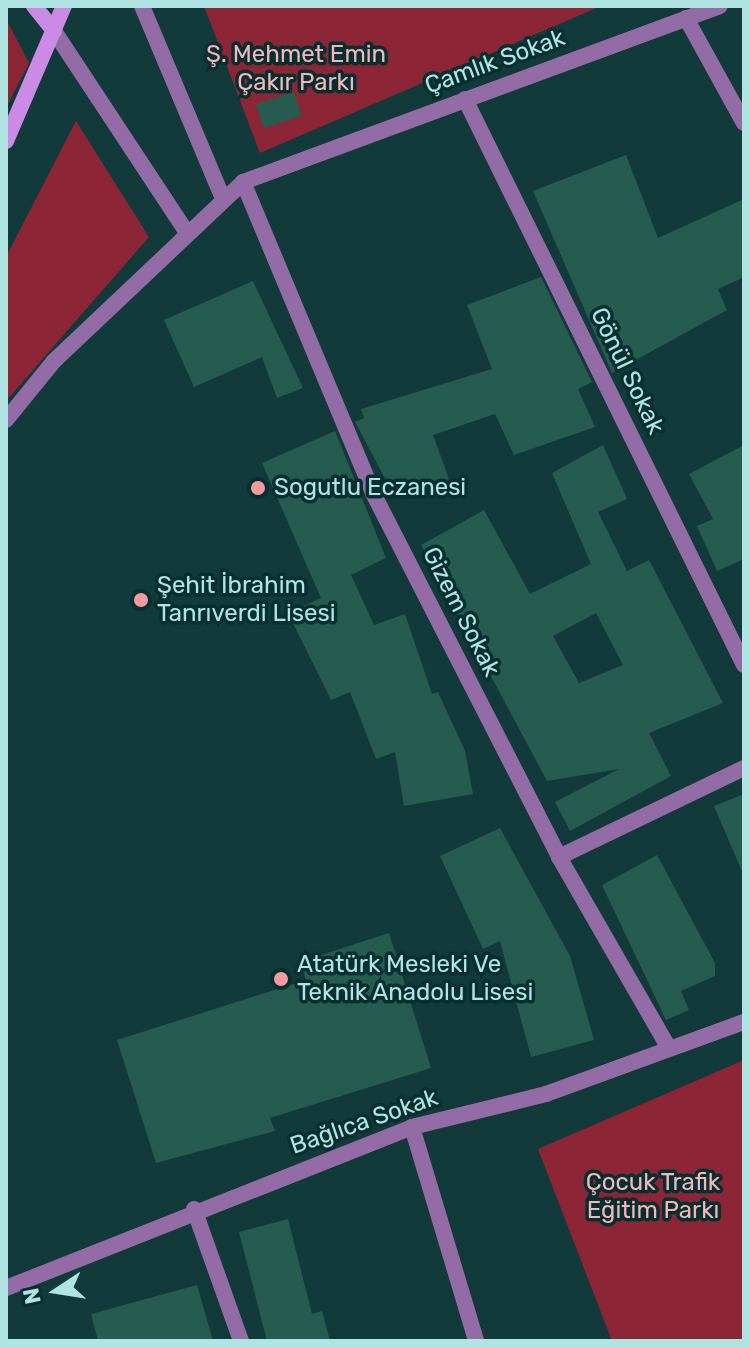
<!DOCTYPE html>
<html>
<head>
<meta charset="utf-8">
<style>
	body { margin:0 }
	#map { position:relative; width:750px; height:1347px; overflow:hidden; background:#133a3a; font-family:Rubik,sans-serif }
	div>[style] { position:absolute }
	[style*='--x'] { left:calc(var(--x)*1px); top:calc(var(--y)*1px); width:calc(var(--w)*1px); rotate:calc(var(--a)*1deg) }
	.green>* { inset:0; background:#8c2637 }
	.building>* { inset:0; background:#265b4f; transform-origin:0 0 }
	.street>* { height:16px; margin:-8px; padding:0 8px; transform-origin:8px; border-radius:8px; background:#946ca5 }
	.secondary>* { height:16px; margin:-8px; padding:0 8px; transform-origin:8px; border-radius:8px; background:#cb8ae5 }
	.dots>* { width:22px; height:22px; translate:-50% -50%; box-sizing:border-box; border:4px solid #072f30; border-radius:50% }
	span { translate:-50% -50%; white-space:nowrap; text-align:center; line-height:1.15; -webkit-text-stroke:7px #072f30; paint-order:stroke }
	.park-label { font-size:24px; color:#f5b6b9 }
	.street-label { font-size:24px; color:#afe4e3 }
	.poi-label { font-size:24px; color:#afe4e3 }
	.left { translate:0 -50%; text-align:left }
	.frame { position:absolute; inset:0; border:8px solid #afe4e3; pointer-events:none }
	.north { position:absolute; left:16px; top:1251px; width:80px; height:80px; -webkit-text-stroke:6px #072f30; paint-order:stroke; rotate:258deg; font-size:22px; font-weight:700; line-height:32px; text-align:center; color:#afe4e3 }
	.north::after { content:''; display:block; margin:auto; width:28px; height:36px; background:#afe4e3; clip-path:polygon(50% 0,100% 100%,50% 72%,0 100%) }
</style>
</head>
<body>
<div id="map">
	<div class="green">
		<div style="clip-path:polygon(204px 6px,601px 6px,260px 153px)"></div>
		<div style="clip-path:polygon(6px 19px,29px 63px,6px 108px)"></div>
		<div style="clip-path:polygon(76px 121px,149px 237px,6px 401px,6px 257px)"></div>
		<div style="clip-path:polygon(744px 1060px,744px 1341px,612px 1341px,538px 1149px)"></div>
	</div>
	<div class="building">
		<div style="left:294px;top:92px;width:25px;height:40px;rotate:72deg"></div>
		<div style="clip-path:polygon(626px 155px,658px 238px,744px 199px,744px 277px,718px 289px,727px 310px,612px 373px,533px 191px)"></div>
		<div style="clip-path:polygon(541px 277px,592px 382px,578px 389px,595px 427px,514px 455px,495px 414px,433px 435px,449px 479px,396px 499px,355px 422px,364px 418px,361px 409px,492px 369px,467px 305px)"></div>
		<div style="clip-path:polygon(253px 281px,303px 388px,277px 398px,262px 357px,194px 387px,164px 320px)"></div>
		<div style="clip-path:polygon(335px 431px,386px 558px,351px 575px,374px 625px,405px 614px,432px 694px,438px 692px,465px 751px,473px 794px,404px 806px,395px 752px,376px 759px,350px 692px,331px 700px,288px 613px,321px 598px,262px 463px)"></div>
		<div style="clip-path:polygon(evenodd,603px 445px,627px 499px,598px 512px,627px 571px,649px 560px,723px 703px,649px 733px,671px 776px,570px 831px,555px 802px,619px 769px,547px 781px,421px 545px,484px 510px,530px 594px,591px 564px,552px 473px,603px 445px,596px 613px,623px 665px,579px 683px,553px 636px,596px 613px)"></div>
		<div style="clip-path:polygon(744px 445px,744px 559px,717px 571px,697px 526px,713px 519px,689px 474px)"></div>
		<div style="clip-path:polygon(744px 794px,744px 876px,714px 806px)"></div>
		<div style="clip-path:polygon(500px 828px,570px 956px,594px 1040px,531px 1057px,500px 941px,483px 949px,440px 856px)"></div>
		<div style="clip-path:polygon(657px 855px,715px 963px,715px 976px,681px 991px,689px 1010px,666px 1020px,602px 885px)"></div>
		<div style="clip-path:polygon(389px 933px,431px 1068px,270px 1118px,275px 1131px,156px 1163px,117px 1040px,306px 980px,300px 962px)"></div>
		<div style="clip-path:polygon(288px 1219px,312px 1314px,322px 1311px,330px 1341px,267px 1341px,239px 1232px)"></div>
		<div style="clip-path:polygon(197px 1285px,213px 1341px,98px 1341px,91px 1314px)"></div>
	</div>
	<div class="street">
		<div style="--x:142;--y:6;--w:206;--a:67.2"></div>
		<div style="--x:686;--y:18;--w:120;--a:61.1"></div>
		<div style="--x:54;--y:31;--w:240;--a:56.6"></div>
		<div style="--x:465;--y:99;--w:631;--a:63.76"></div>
		<div style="--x:243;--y:182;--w:337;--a:67.3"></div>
		<div style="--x:373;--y:493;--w:409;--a:62.9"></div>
		<div style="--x:559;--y:857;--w:220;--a:60.1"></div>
		<div style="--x:6;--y:420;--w:76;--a:-50.9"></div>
		<div style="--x:54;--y:361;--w:260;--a:-43.4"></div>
		<div style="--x:243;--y:182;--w:508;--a:-20.25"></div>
		<div style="--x:559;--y:857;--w:205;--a:-25.7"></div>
		<div style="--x:412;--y:1127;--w:223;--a:73.3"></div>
		<div style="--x:194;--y:1209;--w:140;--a:70.4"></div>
		<div style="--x:6;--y:1288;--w:437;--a:-21.6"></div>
		<div style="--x:412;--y:1127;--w:138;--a:-13.8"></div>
		<div style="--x:546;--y:1094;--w:211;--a:-20"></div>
	</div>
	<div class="secondary">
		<div style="--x:34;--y:6;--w:32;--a:51"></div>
		<div style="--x:6;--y:141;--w:147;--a:-66.8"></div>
	</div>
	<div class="dots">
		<div style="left:258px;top:488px;background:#f49aa0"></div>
		<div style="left:141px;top:600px;background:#f49aa0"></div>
		<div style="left:281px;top:979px;background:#f49aa0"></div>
	</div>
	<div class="park-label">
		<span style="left:296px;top:69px">Ş. Mehmet Emin<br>Çakır Parkı</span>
		<span style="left:653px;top:1197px">Çocuk Trafik<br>Eğitim Parkı</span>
	</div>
	<div class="street-label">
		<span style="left:495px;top:62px;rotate:-20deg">Çamlık Sokak</span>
		<span style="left:627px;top:371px;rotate:64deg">Gönül Sokak</span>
		<span style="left:461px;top:612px;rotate:63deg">Gizem Sokak</span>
		<span style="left:364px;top:1122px;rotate:-19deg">Bağlıca Sokak</span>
	</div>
	<div class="poi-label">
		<span class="left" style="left:274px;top:488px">Sogutlu Eczanesi</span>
		<span class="left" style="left:157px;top:600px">Şehit İbrahim<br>Tanrıverdi Lisesi</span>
		<span class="left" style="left:297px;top:979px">Atatürk Mesleki Ve<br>Teknik Anadolu Lisesi</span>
	</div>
	<div class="frame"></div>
	<div class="north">N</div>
</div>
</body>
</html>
